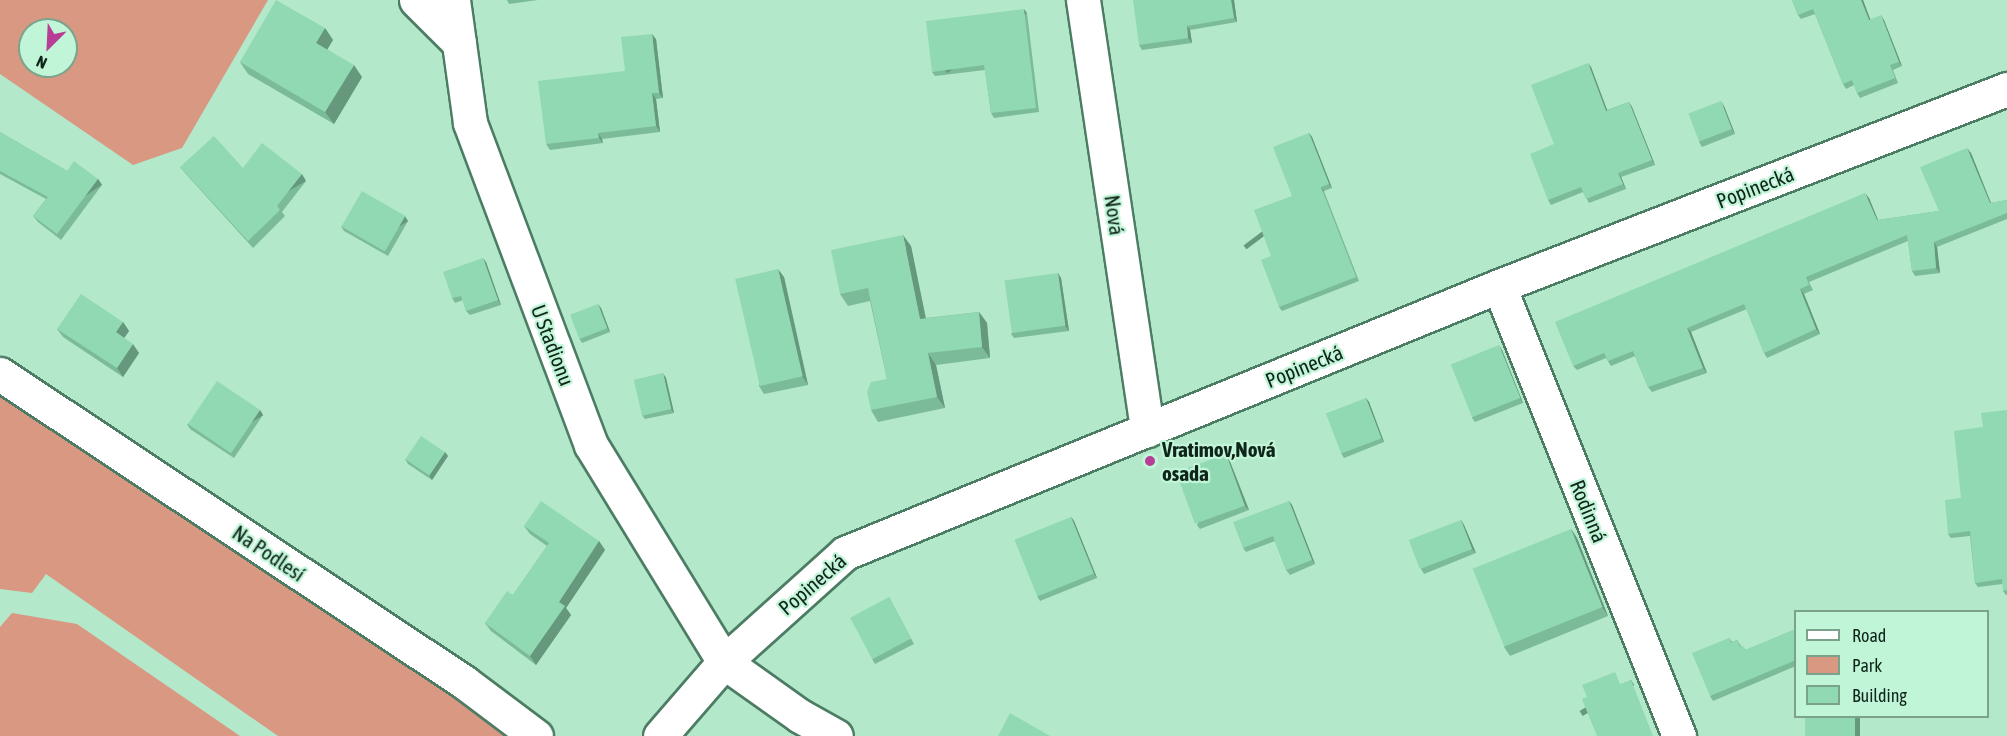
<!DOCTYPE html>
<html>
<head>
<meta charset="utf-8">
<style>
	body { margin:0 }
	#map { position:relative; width:2007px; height:736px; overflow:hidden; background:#b4e8cb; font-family:"Asap Condensed",sans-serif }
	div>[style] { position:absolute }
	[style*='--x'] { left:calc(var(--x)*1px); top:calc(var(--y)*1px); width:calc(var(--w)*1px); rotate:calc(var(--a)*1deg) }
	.green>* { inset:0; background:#d89881 }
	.roads { filter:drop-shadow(2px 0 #4c7d64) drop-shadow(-2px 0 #4c7d64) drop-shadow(0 2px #4c7d64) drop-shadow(0 -2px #4c7d64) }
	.minor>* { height:33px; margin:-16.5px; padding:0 16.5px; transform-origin:16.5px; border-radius:16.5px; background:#fff }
	.wall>* { inset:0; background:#7cbb99 }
	.shaded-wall>* { inset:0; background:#65987d; transform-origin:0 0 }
	.building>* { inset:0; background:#90d9b2; transform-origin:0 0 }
	.dots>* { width:16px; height:16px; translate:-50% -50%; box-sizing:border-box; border:3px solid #c1f5d8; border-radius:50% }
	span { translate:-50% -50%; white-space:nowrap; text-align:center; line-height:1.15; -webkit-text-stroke:4.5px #c1f5d8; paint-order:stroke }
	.street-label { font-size:21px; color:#10251a }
	.poi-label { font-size:21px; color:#10251a; font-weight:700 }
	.left { translate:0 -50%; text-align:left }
	.legend { position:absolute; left:1794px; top:610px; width:195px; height:108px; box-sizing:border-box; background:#c1f5d8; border:2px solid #7aa28c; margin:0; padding:8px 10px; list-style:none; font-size:18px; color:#10251a }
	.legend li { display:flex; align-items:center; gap:12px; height:30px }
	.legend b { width:30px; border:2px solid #7aa28c }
	.north { position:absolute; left:18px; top:18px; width:60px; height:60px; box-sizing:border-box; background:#c1f5d8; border:2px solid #7aa28c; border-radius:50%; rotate:204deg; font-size:16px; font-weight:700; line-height:24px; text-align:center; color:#10251a }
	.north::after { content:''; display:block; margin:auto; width:21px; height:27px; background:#b63f95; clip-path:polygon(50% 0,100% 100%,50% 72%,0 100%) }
</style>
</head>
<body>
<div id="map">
	<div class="green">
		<div style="clip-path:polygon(evenodd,0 0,268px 0,182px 148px,133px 165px,0 74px,0 0,30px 30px,66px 30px,66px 66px,30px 66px,30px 30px)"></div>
		<div style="clip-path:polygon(0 382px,458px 697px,507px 736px,278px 736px,46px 574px,32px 593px,0 589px)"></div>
		<div style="clip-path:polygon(12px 613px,77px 624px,240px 736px,0 736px,0 627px)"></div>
	</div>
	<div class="roads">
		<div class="minor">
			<div style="--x:416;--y:0;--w:61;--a:45"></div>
			<div style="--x:453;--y:0;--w:124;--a:82.1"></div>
			<div style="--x:470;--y:123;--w:344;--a:69.4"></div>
			<div style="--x:591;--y:445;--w:255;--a:58.5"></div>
			<div style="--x:724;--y:662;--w:93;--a:35.4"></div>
			<div style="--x:800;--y:716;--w:41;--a:29.1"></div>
			<div style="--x:1083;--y:0;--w:435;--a:81.5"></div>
			<div style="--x:1499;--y:286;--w:485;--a:68.2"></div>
			<div style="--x:0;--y:374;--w:557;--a:33.58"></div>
			<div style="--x:464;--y:682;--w:90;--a:36.9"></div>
			<div style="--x:660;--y:736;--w:98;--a:-49.1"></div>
			<div style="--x:724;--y:662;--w:163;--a:-42"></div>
			<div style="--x:845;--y:553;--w:706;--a:-22.21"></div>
			<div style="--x:1499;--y:286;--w:545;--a:-21.2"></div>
		</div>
	</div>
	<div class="wall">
		<div style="clip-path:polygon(507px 0,538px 0,509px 4px)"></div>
		<div style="clip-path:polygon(1234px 0,1237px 22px,1190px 30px,1192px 43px,1142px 50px,1139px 45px)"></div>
		<div style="clip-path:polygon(1792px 0,1863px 0,1870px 19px,1884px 20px,1902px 66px,1893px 70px,1898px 83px,1860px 98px,1857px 93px,1854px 85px,1846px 89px,1843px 84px,1815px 14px,1801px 19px,1798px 15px)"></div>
		<div style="clip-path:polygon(1027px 13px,1039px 112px,994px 118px,991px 113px,985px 70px,935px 76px,932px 72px)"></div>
		<div style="clip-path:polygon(325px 28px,333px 40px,327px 49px,362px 77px,334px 124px,248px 74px,240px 62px)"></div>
		<div style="clip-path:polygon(656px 39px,663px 98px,656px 99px,660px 132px,602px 139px,603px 143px,550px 150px,546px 144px,625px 71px)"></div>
		<div style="clip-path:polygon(1591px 67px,1607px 110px,1629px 102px,1632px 107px,1655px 165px,1621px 177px,1626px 189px,1589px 203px,1583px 192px,1551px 205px,1548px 200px,1554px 144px)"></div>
		<div style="clip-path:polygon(1724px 106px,1735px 134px,1702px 147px,1699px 142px)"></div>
		<div style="clip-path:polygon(0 132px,67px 171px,98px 179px,102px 185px,61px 240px,38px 222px,33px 216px,46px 199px,0 174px)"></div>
		<div style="clip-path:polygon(1309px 133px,1312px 137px,1332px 188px,1324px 191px,1359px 281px,1282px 311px,1279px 307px,1271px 256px,1292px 196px)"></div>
		<div style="clip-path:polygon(1971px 153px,1991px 203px,2007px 200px,2007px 219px,1937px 247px,1940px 273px,1915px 276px,1912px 271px,1908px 241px,1809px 282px,1813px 290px,1804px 294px,1820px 334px,1767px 358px,1764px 353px,1747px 309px,1691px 332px,1707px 373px,1652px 392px,1648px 387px,1635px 356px,1611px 366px,1606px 358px,1577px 370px,1573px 366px,1869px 198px,1878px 220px,1939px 211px)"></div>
		<div style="clip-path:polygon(180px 167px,243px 168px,306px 181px,282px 212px,285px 216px,253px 248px,185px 173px)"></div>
		<div style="clip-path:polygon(408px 221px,388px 256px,344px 231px,341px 226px)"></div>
		<div style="clip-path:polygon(911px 246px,926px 318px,979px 312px,987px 323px,990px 358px,936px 365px,945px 408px,878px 422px,871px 410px,887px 379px,870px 301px,848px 306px,840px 294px)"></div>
		<div style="clip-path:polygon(486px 262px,501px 305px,470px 315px,466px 311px,463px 300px,455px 303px,452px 298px)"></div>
		<div style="clip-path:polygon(1058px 273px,1061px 278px,1069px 331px,1014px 338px,1011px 334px)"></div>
		<div style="clip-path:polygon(784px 277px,808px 385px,764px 394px,759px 386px)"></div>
		<div style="clip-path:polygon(601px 308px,610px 332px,582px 343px,579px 338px)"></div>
		<div style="clip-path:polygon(123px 322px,129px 331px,124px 338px,139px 353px,123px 377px,63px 337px,57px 329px)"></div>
		<div style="clip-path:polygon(1502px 350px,1523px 403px,1475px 422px,1472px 418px)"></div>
		<div style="clip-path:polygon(666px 378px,674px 413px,645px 419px,642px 415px)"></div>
		<div style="clip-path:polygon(1366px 398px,1369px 402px,1384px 442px,1344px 458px,1341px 453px)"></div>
		<div style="clip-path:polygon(260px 410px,263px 415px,234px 458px,190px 429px,187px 424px)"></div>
		<div style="clip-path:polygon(2007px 410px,2007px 595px,2006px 595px,2003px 591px,2003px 584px,1978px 587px,1975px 583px,1970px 536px,1951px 538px,1948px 534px,1961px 498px,1983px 427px)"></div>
		<div style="clip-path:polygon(445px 452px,448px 456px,432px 480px,408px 464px,405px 459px)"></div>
		<div style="clip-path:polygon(1229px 459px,1249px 510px,1200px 529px,1197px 525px)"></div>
		<div style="clip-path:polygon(1289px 501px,1292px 505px,1315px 564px,1290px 575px,1286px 570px,1275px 541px,1246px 552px,1243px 548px)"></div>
		<div style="clip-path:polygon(1071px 517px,1074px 521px,1097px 578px,1040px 601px,1037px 596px)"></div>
		<div style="clip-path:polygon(1461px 520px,1464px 525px,1476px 553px,1424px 574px,1421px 569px)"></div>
		<div style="clip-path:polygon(524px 526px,599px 541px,605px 550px,566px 608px,571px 615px,536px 665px,491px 631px,485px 623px,513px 595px,547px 546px,530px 534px)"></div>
		<div style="clip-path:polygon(1571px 529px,1577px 538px,1608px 616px,1510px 656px,1504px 647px)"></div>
		<div style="clip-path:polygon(889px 597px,914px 644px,875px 664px,872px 659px)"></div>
		<div style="clip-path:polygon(1796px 629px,1796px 666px,1713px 701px,1710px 696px,1729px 638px,1732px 642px,1737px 640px,1741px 646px,1746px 650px)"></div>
	</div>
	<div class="shaded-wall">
		<div style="clip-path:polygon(1231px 0,1234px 0,1237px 22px,1234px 18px)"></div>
		<div style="clip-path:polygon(1861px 0,1863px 0,1872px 24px,1869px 20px)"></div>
		<div style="left:1024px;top:9px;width:5px;height:100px;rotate:53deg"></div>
		<div style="clip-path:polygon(1881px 15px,1884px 20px,1902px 66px,1899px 62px)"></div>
		<div style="clip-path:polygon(1187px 26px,1190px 30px,1192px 43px,1188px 38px)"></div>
		<div style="clip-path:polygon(325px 28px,333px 40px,324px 55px,316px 43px)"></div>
		<div style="clip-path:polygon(652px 34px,656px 39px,663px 98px,659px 93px)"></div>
		<div style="clip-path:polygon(1588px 63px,1591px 67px,1609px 115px,1606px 111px)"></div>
		<div style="clip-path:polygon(354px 65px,362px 77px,334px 124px,325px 112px)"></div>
		<div style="clip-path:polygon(652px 93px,656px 99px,660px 132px,656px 126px)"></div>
		<div style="clip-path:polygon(1721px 101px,1724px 106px,1735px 134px,1732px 129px)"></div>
		<div style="clip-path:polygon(1629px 102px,1632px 107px,1655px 165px,1652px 160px)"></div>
		<div style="clip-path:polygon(598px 133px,602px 139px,603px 143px,599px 138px)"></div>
		<div style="clip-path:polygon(1309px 133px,1312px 137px,1332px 188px,1329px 184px)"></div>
		<div style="clip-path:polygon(1967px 148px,1971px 153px,1993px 208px,1990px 203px)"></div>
		<div style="clip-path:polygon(1618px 173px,1621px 177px,1626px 189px,1623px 184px)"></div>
		<div style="left:302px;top:174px;width:8px;height:41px;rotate:60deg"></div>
		<div style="left:98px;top:179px;width:7px;height:69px;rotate:56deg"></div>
		<div style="left:1321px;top:187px;width:5px;height:97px;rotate:53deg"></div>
		<div style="clip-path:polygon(1865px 193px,1869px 198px,1880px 225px,1877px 220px)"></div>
		<div style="left:405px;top:216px;width:6px;height:40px;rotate:59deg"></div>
		<div style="clip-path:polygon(903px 235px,911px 246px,928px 330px,920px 319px)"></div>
		<div style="clip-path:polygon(1934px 242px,1937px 247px,1940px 273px,1936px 268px)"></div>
		<div style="clip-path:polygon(483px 258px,486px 262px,501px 305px,498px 300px)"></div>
		<div style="clip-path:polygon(778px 269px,784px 277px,808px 385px,802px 376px)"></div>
		<div style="clip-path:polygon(1058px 273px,1061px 278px,1069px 331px,1065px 326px)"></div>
		<div style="clip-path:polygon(1800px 289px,1804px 294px,1820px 334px,1816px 329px)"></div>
		<div style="clip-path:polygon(598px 304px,601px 308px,610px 332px,607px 328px)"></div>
		<div style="clip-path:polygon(979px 312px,987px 323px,990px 358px,982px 347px)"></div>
		<div style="clip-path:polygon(123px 322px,129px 331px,122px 341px,116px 332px)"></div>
		<div style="clip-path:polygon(1687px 328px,1691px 332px,1707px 373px,1703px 368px)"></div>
		<div style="clip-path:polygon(133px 344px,139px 353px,123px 377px,117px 368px)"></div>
		<div style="clip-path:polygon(1499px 345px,1502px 350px,1523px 403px,1520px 398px)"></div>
		<div style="clip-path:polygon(928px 353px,936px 365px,945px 408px,937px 397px)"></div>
		<div style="clip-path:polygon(663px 373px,666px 378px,674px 413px,671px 409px)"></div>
		<div style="clip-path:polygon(1366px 398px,1369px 402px,1384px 442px,1381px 438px)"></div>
		<div style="left:260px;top:410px;width:6px;height:52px;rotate:59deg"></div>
		<div style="clip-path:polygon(445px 452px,448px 456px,432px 480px,429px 475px)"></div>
		<div style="clip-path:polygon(1226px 454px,1229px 459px,1249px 510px,1245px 506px)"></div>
		<div style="clip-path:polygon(1289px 501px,1292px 505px,1315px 564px,1312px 560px)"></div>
		<div style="clip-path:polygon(1071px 517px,1074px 521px,1097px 578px,1094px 574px)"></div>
		<div style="clip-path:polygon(1461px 520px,1464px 525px,1476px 553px,1472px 549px)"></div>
		<div style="clip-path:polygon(1571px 529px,1577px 538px,1608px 616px,1602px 607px)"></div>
		<div style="clip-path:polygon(599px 541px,605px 550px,566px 608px,571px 615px,536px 665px,530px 656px,559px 602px)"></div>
		<div style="left:1631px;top:680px;width:6px;height:60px;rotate:59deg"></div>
		<div style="left:1855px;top:717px;width:5px;height:19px"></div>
	</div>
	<div class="building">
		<div style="clip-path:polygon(276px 0,325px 28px,316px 43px,354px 65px,325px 112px,240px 62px)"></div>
		<div style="clip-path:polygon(1133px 0,1231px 0,1234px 18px,1187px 26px,1188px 38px,1139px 45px)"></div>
		<div style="clip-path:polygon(1792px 0,1861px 0,1869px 20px,1881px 15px,1899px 62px,1890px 65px,1895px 78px,1857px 93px,1852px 80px,1843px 84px,1813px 9px,1798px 15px)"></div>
		<div style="clip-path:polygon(1024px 9px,1036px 108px,991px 113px,984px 65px,932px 72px,926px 21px)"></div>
		<div style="clip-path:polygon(652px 34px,659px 93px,652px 93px,656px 126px,598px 133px,599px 138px,546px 144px,538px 81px,625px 71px,621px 37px)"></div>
		<div style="clip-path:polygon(1588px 63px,1606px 111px,1629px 102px,1652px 160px,1618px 173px,1623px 184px,1586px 199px,1581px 187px,1548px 200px,1530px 154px,1554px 144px,1531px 85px)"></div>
		<div style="left:1721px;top:101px;width:30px;height:35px;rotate:69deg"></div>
		<div style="clip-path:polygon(0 132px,67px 171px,74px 161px,98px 179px,57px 234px,33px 216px,48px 197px,0 171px)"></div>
		<div style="clip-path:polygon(1309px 133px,1329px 184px,1321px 187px,1356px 277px,1279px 307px,1261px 260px,1271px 256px,1254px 210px,1292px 196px,1273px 147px)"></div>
		<div style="clip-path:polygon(214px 136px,243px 168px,262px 143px,302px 174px,277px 206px,280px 210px,248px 241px,180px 167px)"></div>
		<div style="clip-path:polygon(1967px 148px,1990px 203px,2007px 200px,2007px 213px,1934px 242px,1936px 268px,1912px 271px,1907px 235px,1806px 277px,1809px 285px,1800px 289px,1816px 329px,1764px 353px,1744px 304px,1687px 328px,1703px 368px,1648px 387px,1633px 351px,1608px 361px,1604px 353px,1573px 366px,1555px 322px,1865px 193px,1877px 220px,1939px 211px,1920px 167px)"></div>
		<div style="left:362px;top:191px;width:50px;height:41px;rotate:30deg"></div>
		<div style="clip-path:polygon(903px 235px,920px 319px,979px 312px,982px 347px,928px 353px,937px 397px,871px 410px,867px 392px,871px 382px,887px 379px,868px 288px,840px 294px,831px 250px)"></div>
		<div style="clip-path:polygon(483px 258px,498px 300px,466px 311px,461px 296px,452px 298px,443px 272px)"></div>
		<div style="left:778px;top:269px;width:110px;height:44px;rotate:77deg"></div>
		<div style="left:1058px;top:273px;width:53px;height:54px;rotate:82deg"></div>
		<div style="clip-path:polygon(81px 294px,123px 322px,116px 332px,133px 344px,117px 368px,57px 329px)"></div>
		<div style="left:598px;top:304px;width:26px;height:30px;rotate:69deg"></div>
		<div style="left:1499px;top:345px;width:57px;height:52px;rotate:68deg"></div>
		<div style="left:663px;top:373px;width:37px;height:30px;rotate:77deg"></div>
		<div style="left:217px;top:381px;width:52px;height:52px;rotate:34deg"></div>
		<div style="left:1366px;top:398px;width:43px;height:43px;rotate:69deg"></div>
		<div style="clip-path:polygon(2007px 410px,2007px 590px,2003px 591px,2002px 579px,1975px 583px,1970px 531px,1948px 534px,1945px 500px,1961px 498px,1954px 431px,1983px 427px,1981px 413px)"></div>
		<div style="left:421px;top:436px;width:29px;height:28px;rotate:34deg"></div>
		<div style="left:1226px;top:454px;width:55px;height:53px;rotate:70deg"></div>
		<div style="clip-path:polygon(541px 501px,599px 541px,559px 602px,565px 606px,530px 656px,485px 623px,507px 591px,513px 595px,549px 543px,524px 526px)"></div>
		<div style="clip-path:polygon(1289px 501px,1312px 560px,1286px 570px,1273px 536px,1243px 548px,1233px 522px)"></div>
		<div style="left:1071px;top:517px;width:61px;height:61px;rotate:68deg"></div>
		<div style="left:1461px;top:520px;width:31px;height:56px;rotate:69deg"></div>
		<div style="left:1571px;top:529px;width:84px;height:106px;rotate:68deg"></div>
		<div style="left:889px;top:597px;width:47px;height:44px;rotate:62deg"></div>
		<div style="clip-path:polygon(1796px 629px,1796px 660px,1710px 696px,1692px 653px,1729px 638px,1731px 643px,1737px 640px,1740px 647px,1743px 646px,1745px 650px)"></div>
		<div style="clip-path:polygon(1615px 672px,1620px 684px,1631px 680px,1653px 736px,1597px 736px,1582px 699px,1587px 697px,1582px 685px)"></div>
		<div style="clip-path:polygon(1010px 713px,1050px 736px,998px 736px)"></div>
		<div style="left:1805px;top:717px;width:50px;height:19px"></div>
	</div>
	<div class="dots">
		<div style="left:1150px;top:461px;background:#b63f95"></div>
	</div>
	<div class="street-label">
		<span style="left:1755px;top:187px;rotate:-21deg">Popinecká</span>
		<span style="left:1115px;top:215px;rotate:82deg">Nová</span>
		<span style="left:553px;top:345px;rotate:69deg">U Stadionu</span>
		<span style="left:1304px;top:366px;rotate:-22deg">Popinecká</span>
		<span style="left:1589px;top:511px;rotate:68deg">Rodinná</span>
		<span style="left:269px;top:553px;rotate:34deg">Na Podlesí</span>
		<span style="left:812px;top:584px;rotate:-41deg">Popinecká</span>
	</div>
	<div class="poi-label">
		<span class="left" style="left:1162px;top:461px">Vratimov,Nová<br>osada</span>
	</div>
	<ul class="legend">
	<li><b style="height:8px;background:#fff"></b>Road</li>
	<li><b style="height:16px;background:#d89881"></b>Park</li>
	<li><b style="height:16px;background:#90d9b2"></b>Building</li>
	</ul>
	<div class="north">N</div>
</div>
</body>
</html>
